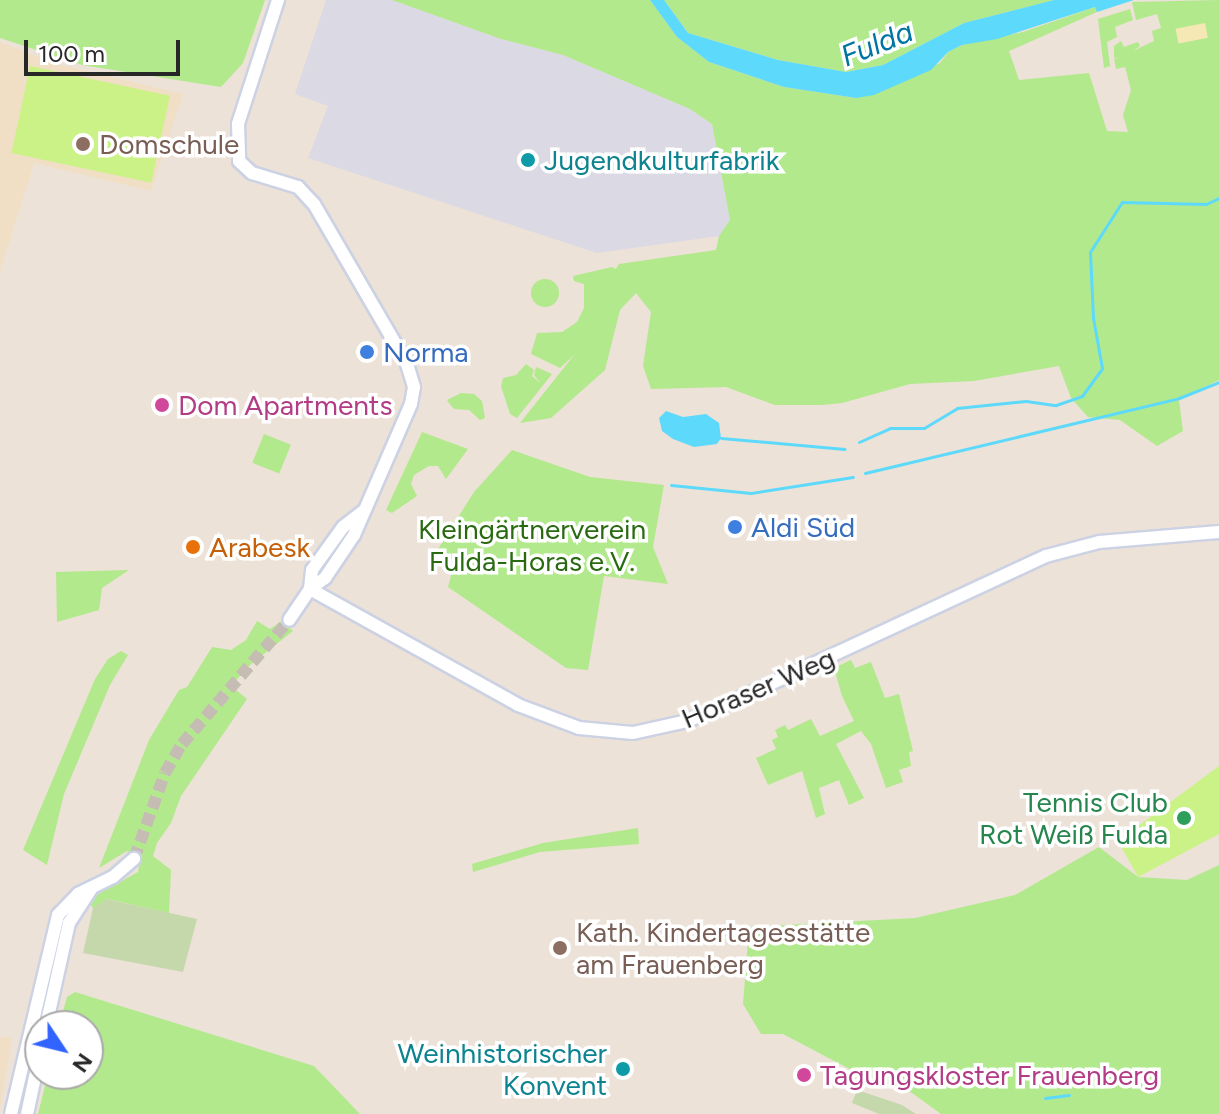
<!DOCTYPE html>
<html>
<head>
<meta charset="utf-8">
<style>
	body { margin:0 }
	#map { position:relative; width:1219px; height:1114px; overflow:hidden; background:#ece2d7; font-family:Figtree,sans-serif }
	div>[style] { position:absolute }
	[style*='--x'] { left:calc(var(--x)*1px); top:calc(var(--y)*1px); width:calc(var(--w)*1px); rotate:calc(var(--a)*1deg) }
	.industrial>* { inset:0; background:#dbd9e3 }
	.education>* { inset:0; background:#f0dfc4 }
	.green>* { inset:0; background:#b2e98c; transform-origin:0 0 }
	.round { border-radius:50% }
	.sand>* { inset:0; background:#f6e8b5; transform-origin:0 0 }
	.cemetery>* { inset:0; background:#c4d8ac }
	.pitch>* { inset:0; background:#cbf286; transform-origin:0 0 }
	.water>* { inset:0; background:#5ddafb }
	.stream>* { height:3px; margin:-1.5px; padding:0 1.5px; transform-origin:1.5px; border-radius:1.5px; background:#5ddafb }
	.secondary-tunnel>* { height:12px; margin-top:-6px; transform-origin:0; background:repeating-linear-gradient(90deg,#c5bdb4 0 12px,transparent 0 18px) }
	.roads { filter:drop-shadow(2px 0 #ccd2e3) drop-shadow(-2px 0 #ccd2e3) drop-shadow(0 2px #ccd2e3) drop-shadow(0 -2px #ccd2e3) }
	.secondary>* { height:12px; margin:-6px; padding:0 6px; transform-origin:6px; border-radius:6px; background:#fff }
	.dots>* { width:22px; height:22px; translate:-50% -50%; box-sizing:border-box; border:4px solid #fff; border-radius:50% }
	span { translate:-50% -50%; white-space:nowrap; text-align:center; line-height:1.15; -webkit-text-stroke:7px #fff; paint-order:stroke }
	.education-label { font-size:28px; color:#785e54 }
	.left { translate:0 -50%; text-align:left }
	.culture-label { font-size:28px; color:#0d838f }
	.right { translate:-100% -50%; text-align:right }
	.shop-label { font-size:28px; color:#366cbe }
	.hotel-label { font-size:28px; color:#b23c85 }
	.park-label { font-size:28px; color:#296a11 }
	.food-label { font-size:28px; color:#c56008 }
	.street-label { font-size:28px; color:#272727 }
	.leisure-label { font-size:28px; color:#27864d }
	.water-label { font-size:30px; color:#0074a3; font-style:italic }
	.north { position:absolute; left:24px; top:1010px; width:80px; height:80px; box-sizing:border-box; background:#fff; border:2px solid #a9a9a9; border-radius:50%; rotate:125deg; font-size:22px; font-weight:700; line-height:32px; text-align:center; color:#272727 }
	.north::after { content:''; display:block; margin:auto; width:28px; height:36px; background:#3164ff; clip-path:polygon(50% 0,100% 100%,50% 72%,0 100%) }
	.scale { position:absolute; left:24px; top:40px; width:156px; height:36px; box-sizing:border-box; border:4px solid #272727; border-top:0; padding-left:10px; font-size:24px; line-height:28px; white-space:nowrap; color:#272727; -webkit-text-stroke:6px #fff; paint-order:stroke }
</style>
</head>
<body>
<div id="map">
	<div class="industrial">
		<div style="clip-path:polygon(326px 0,392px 0,501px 39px,563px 55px,690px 109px,712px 124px,730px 220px,719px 236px,597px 253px,308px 158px,328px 106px,295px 94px)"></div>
	</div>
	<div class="education">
		<div style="clip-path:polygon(0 42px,53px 63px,183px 94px,151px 191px,34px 163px,0 272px)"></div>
		<div style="clip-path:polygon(0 1037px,12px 1037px,0 1108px)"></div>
	</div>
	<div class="green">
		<div style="clip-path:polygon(0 0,265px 0,243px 63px,221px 87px,82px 65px,0 38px)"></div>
		<div style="clip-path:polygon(392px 0,650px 0,677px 37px,709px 62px,784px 87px,856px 98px,940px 63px,948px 52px,962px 45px,1023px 32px,1095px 7px,1097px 12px,1009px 51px,1019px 80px,1089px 73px,1107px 131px,1128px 132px,1123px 115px,1131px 90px,1125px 67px,1116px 69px,1114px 59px,1119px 57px,1114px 58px,1114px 46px,1121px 41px,1124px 47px,1138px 42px,1140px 46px,1133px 51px,1154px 41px,1152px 31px,1161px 28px,1157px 14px,1136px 20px,1132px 2px,1219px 0,1219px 380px,1179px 400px,1183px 431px,1157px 446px,1120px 420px,1088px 417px,1071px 398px,1059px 366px,974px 381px,910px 384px,842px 403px,822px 405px,775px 405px,726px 387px,651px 389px,643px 366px,651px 312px,636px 293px,620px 310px,605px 370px,551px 418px,520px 423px,574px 355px,560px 368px,531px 354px,537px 333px,562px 332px,577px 322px,584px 308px,584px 284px,574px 281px,573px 276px,612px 267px,616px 269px,619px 264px,716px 250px,719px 236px,730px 220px,712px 124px,690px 109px,563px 55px,501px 39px)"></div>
		<div style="clip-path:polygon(664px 0,1054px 0,964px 23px,883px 65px,846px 72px,778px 60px,688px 33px)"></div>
		<div style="clip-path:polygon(1130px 9px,1133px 20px,1115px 27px,1117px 37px,1107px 42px,1110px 66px,1104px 68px,1098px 19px)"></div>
		<div class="round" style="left:531px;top:279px;width:28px;height:28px"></div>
		<div style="clip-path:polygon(526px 364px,534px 370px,532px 376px,540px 383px,534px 375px,536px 367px,552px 374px,517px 418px,510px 414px,501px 386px,503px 378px,516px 375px)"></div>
		<div style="clip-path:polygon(461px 393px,474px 394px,482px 401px,485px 418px,480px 420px,469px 410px,454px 409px,449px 403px,447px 400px)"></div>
		<div style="clip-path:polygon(422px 432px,468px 449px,446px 479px,438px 466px,429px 466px,414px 475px,411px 484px,417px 496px,392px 513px,386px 510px)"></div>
		<div style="left:264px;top:434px;width:29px;height:31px;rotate:22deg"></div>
		<div style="clip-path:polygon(512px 450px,590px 477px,664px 485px,653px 547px,668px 584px,604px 576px,588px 670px,566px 668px,448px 587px,455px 561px,438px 549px,474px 492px)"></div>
		<div style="clip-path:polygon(129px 570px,102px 588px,99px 610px,57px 622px,56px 572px)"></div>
		<div style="clip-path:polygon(257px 621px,270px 629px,282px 621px,293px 631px,250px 665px,231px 686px,247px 699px,181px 796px,171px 823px,157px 843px,153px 856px,171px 870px,169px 913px,107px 899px,93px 908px,89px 902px,91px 898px,138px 872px,140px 860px,127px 851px,99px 868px,149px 740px,179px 690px,187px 687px,212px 647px,231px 650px,246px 640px)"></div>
		<div style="clip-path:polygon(121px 651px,128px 655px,110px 685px,64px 794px,47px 865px,23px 850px,95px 679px,108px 659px)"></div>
		<div style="clip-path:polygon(851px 660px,855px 668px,871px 662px,885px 698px,899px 694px,913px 751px,909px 752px,911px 766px,899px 770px,903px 782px,886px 788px,871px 744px,861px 731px,836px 744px,864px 798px,849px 805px,839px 780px,819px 788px,825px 814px,816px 818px,802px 771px,768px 785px,756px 758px,776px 749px,772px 740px,778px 737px,775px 730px,785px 725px,788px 730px,811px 719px,820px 736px,854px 721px,842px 696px,834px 668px)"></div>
		<div style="clip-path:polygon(638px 828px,639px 844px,540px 852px,473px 872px,472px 864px,543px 843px)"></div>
		<div style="clip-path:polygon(1099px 847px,1138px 877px,1187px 880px,1219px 865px,1219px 1114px,941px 1114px,912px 1093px,861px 1075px,783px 1034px,761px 1034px,743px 1004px,749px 927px,915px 918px,1015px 895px)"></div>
		<div style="clip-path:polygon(75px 992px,314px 1066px,360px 1114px,38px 1114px,48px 1074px,88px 1074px,88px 1026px,59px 1026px,67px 997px)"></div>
	</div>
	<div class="sand">
		<div style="left:1205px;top:23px;width:15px;height:30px;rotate:79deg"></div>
	</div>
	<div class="cemetery">
		<div style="clip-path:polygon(106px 899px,197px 919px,183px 972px,83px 953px,93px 908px)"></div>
		<div style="clip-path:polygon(857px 1090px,902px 1105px,916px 1114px,879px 1114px,852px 1103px)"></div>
	</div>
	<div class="pitch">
		<div style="left:30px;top:66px;width:143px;height:89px;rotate:12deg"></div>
		<div style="clip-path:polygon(1219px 766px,1219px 834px,1138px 877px,1118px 841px)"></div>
	</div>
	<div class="water">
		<div style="clip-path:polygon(650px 0,664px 0,688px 33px,778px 60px,846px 72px,883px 65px,964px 23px,1054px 0,1134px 0,1097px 12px,1095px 7px,997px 39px,962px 45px,948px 52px,931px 70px,874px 95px,856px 98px,784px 87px,709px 62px,677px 37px)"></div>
		<div style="clip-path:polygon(666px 411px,683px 417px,706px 414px,719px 423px,721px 438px,717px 444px,694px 447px,673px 439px,662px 431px,659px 418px)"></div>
	</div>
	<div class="stream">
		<div style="--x:721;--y:438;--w:124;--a:5.1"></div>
		<div style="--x:859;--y:442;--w:34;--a:-24"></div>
		<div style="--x:890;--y:428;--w:34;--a:0"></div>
		<div style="--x:924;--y:428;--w:39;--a:-31"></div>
		<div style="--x:957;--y:408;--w:69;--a:-5.8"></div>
		<div style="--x:1026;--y:401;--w:30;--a:8"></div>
		<div style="--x:1056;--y:405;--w:28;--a:-19"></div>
		<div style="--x:1082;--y:396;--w:34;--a:-54"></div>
		<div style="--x:1102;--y:368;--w:51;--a:-100.2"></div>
		<div style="--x:1093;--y:318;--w:66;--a:-92.6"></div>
		<div style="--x:1090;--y:252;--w:59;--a:-57.4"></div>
		<div style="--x:1122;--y:202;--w:84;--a:1.4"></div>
		<div style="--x:1206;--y:204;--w:14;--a:-25"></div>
		<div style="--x:865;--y:473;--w:323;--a:-13.4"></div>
		<div style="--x:1179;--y:398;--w:43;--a:-21.8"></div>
		<div style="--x:671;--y:485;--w:80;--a:5.7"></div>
		<div style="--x:751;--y:493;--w:103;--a:-8.9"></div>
		<div style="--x:1045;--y:1098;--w:24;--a:-7"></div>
	</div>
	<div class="secondary-tunnel">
		<div style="--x:134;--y:859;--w:91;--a:-70.2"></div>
		<div style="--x:165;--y:773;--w:34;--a:-60"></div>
		<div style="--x:182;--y:744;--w:164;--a:-49.2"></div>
	</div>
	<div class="roads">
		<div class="secondary">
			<div style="--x:278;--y:0;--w:130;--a:107.9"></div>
			<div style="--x:238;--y:124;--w:37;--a:88"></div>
			<div style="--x:239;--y:161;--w:18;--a:43"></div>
			<div style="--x:252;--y:173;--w:48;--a:16.9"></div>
			<div style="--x:298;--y:187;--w:23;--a:47"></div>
			<div style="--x:314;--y:204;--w:185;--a:59.8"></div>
			<div style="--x:407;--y:364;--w:24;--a:73"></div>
			<div style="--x:414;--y:387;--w:17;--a:100"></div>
			<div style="--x:411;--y:404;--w:143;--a:113.5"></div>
			<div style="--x:354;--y:535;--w:52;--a:124"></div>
			<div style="--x:325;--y:578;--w:19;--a:144"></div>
			<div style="--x:310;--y:589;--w:37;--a:124"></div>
			<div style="--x:310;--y:589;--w:238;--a:29.1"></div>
			<div style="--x:518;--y:705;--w:65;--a:20.7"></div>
			<div style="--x:579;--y:728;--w:54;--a:5.3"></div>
			<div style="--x:633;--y:733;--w:55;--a:-12.5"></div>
			<div style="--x:687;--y:721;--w:27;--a:-22"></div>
			<div style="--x:712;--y:711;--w:368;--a:-24.9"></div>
			<div style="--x:1046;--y:556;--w:55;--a:-14.8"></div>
			<div style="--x:1099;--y:542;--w:120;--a:-4.8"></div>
			<div style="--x:310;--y:589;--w:19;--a:-84"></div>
			<div style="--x:312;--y:570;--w:53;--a:-54.2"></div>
			<div style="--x:343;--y:527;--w:24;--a:-38"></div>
			<div style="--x:46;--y:1026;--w:106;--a:-77.4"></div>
			<div style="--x:69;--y:923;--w:40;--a:-57.1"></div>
			<div style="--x:11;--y:1114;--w:204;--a:-76.7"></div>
			<div style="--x:58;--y:915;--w:29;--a:-46"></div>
			<div style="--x:78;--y:894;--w:39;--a:-26"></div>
			<div style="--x:113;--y:877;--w:28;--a:-41"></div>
			<div style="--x:27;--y:1114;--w:61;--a:-77.8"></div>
		</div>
	</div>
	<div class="dots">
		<div style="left:83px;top:144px;background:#8d6e63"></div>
		<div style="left:528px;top:160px;background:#0f9aa8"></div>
		<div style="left:367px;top:352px;background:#3f7fe0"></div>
		<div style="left:162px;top:405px;background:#d1479c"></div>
		<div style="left:735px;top:527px;background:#3f7fe0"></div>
		<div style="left:193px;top:547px;background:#e8710a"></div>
		<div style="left:1184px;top:818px;background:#2e9e5b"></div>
		<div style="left:560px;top:948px;background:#8d6e63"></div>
		<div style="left:623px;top:1069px;background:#0f9aa8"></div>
		<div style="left:804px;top:1075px;background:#d1479c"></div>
	</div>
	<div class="education-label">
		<span class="left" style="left:99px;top:144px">Domschule</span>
		<span class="left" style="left:576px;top:948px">Kath. Kindertagesstätte<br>am Frauenberg</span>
	</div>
	<div class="culture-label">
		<span class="left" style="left:544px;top:160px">Jugendkulturfabrik</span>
		<span class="right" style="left:607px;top:1069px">Weinhistorischer<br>Konvent</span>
	</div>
	<div class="shop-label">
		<span class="left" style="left:383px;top:352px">Norma</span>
		<span class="left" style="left:751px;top:527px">Aldi Süd</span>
	</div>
	<div class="hotel-label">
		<span class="left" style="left:178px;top:405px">Dom Apartments</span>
		<span class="left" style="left:820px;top:1075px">Tagungskloster Frauenberg</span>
	</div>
	<div class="park-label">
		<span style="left:532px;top:545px">Kleingärtnerverein<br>Fulda-Horas e.V.</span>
	</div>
	<div class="food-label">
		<span class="left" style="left:209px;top:547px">Arabesk</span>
	</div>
	<div class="street-label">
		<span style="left:758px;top:688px;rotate:-23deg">Horaser Weg</span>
	</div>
	<div class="leisure-label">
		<span class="right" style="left:1168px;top:818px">Tennis Club<br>Rot Weiß Fulda</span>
	</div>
	<div class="water-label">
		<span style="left:877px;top:44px;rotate:-22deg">Fulda</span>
	</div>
	<div class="north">N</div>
	<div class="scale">100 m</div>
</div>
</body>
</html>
